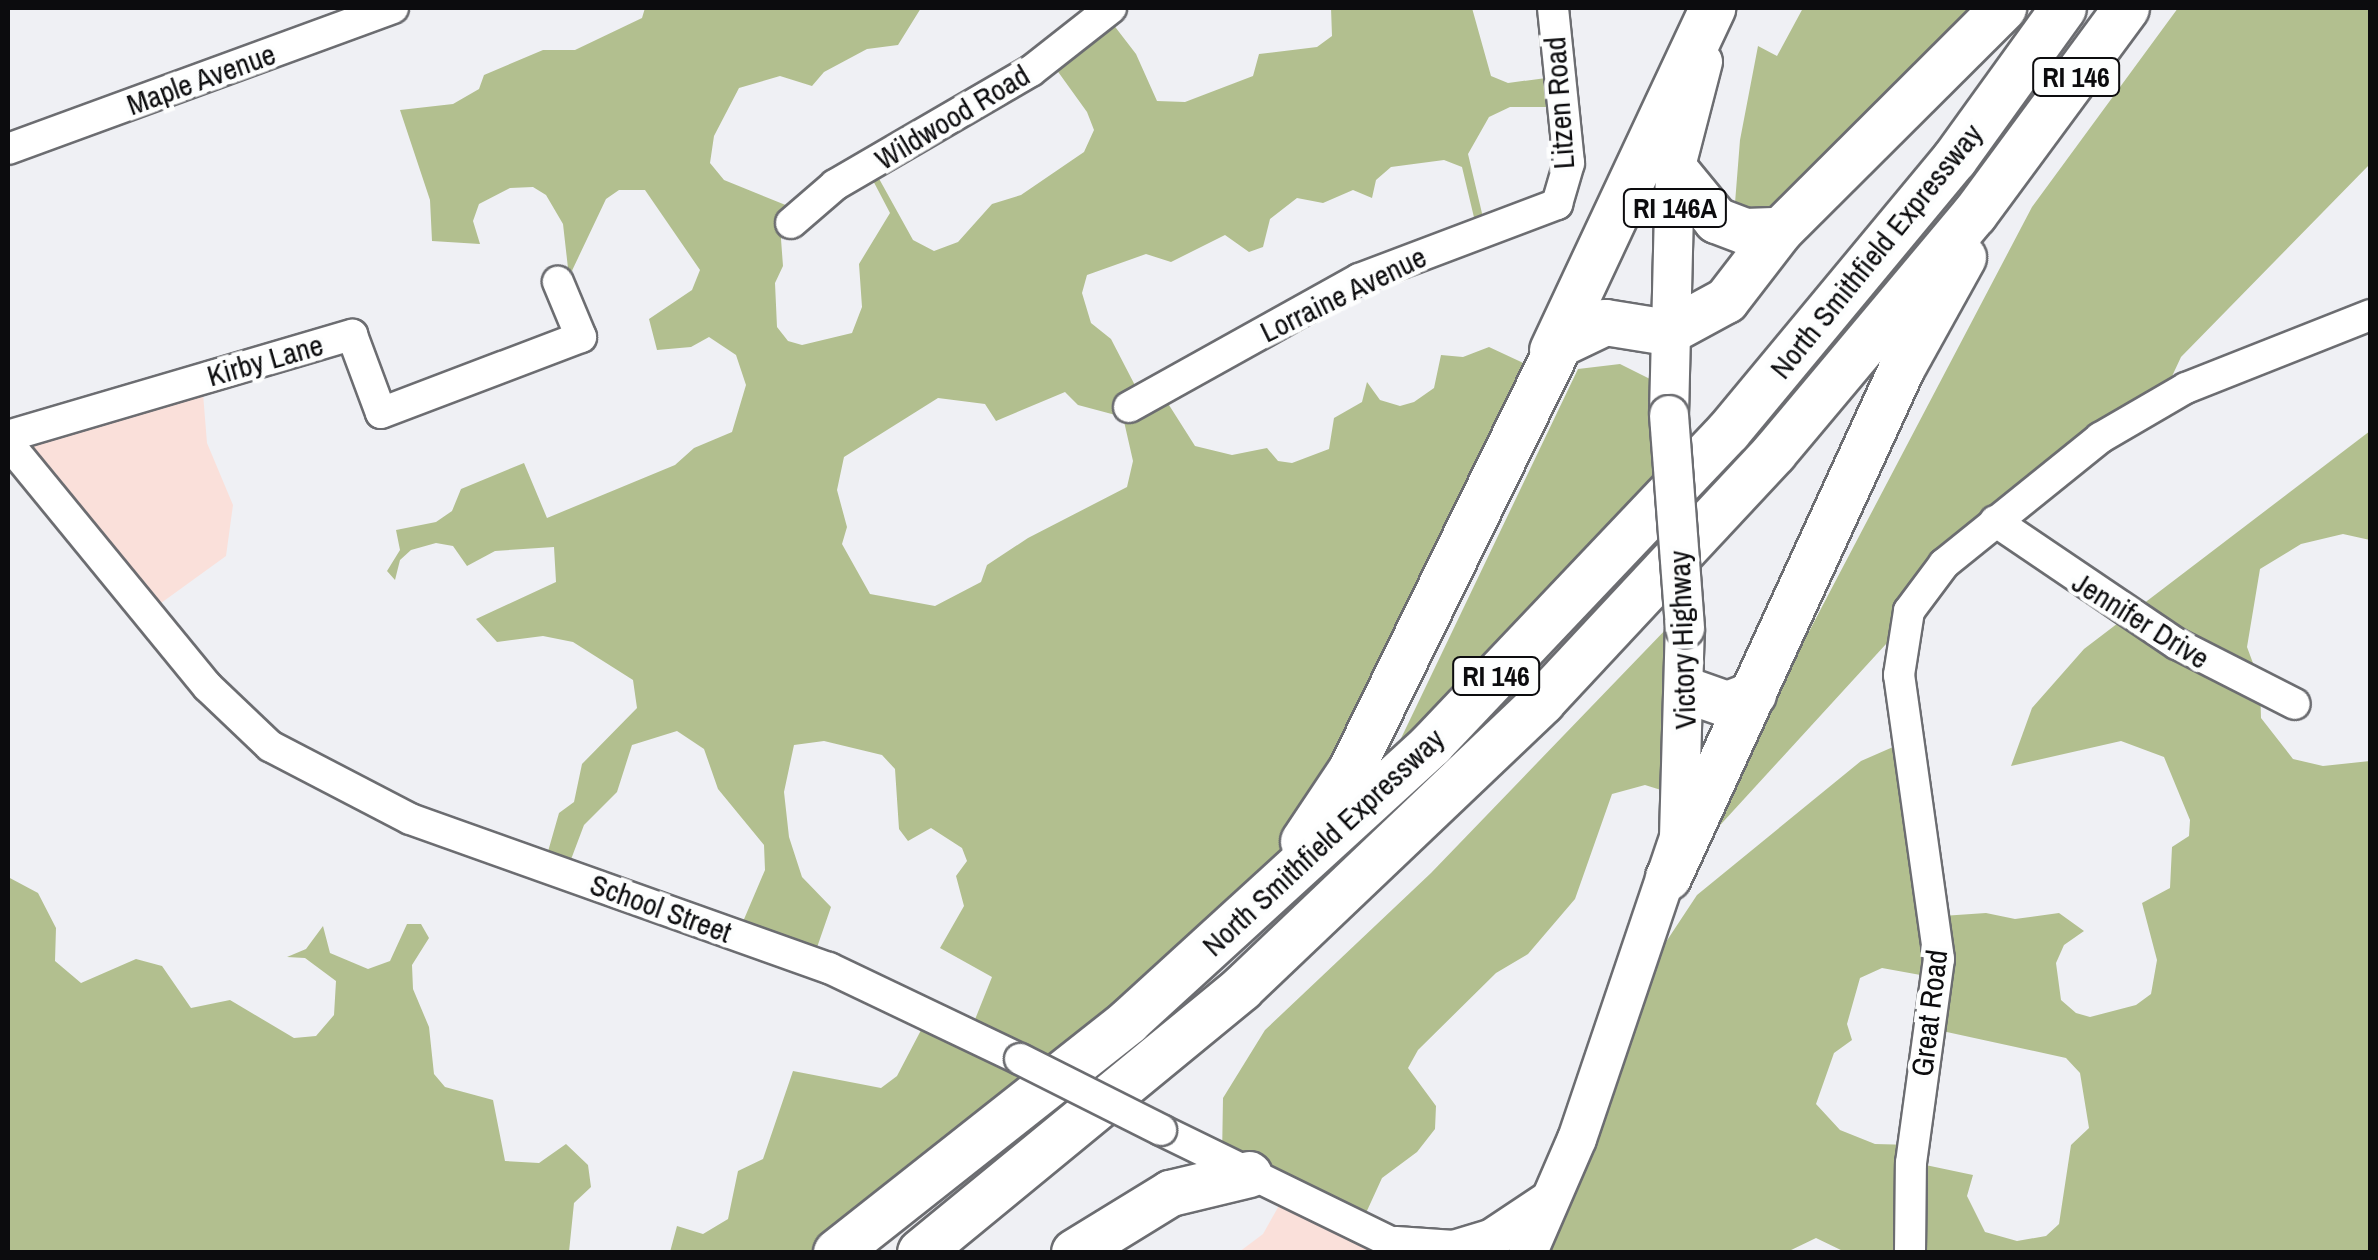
<!DOCTYPE html>
<html>
<head>
<meta charset="utf-8">
<style>
	body { margin:0 }
	#map { position:relative; width:2378px; height:1260px; overflow:hidden; background:#eff0f4; font-family:"Archivo Narrow",sans-serif }
	div>[style] { position:absolute }
	[style*='--x'] { left:calc(var(--x)*1px); top:calc(var(--y)*1px); width:calc(var(--w)*1px); rotate:calc(var(--a)*1deg) }
	.commercial>* { inset:0; background:#fae0da }
	.forest>* { inset:0; background:#b2bf8f }
	.roads { filter:drop-shadow(2px 0 #6c6d71) drop-shadow(-2px 0 #6c6d71) drop-shadow(0 2px #6c6d71) drop-shadow(0 -2px #6c6d71) }
	.minor>* { height:30px; margin:-15px; padding:0 15px; transform-origin:15px; border-radius:15px; background:#fff }
	.major>* { height:38px; margin:-19px; padding:0 19px; transform-origin:19px; border-radius:19px; background:#fff }
	.highway>* { height:45px; margin:-22.5px; padding:0 22.5px; transform-origin:22.5px; border-radius:22.5px; background:#fff }
	.bridges { filter:drop-shadow(2px 0 #6c6d71) drop-shadow(-2px 0 #6c6d71) drop-shadow(0 2px #6c6d71) drop-shadow(0 -2px #6c6d71) }
	.minor-bridge>* { height:30px; margin:-15px; padding:0 15px; transform-origin:15px; border-radius:15px; background:#fff }
	.major-bridge>* { height:38px; margin:-19px; padding:0 19px; transform-origin:19px; border-radius:19px; background:#fff }
	span { translate:-50% -50%; white-space:nowrap; text-align:center; line-height:1.15; -webkit-text-stroke:9px #fdfefe; paint-order:stroke }
	.shield-label span { padding:2px 8px; background:#fdfefe; border:2px solid; border-radius:8px; -webkit-text-stroke-width:0 }
	.shield-label { font-size:28px; color:#0c0c0e; font-weight:700 }
	.street-label { font-size:30px; color:#0c0c0e }
	.frame { position:absolute; inset:0; border:10px solid #0c0c0e; pointer-events:none }
</style>
</head>
<body>
<div id="map">
	<div class="commercial">
		<div style="clip-path:polygon(202px 381px,207px 443px,233px 505px,226px 556px,150px 611px,11px 435px)"></div>
		<div style="clip-path:polygon(1285px 1195px,1419px 1252px,1239px 1252px,1263px 1234px)"></div>
	</div>
	<div class="forest">
		<div style="clip-path:polygon(evenodd,645px 8px,921px 8px,898px 45px,867px 49px,824px 72px,812px 86px,780px 76px,739px 88px,714px 136px,710px 163px,724px 180px,798px 210px,781px 239px,783px 266px,775px 283px,777px 327px,788px 341px,802px 345px,852px 333px,862px 307px,859px 264px,890px 213px,868px 171px,872px 166px,913px 240px,934px 251px,958px 242px,992px 204px,1021px 195px,1084px 152px,1094px 130px,1087px 112px,1051px 62px,1106px 15px,1136px 54px,1157px 101px,1185px 102px,1253px 76px,1259px 54px,1317px 47px,1332px 36px,1331px 8px,1472px 8px,1491px 76px,1508px 83px,1561px 76px,1565px 107px,1510px 107px,1489px 117px,1468px 154px,1485px 226px,1477px 230px,1462px 167px,1444px 160px,1391px 167px,1376px 180px,1372px 198px,1353px 190px,1323px 203px,1297px 198px,1270px 219px,1263px 247px,1249px 252px,1225px 235px,1171px 262px,1146px 254px,1087px 275px,1082px 293px,1091px 323px,1111px 339px,1141px 397px,1162px 394px,1195px 446px,1232px 455px,1267px 448px,1278px 461px,1292px 463px,1329px 449px,1334px 418px,1362px 402px,1367px 382px,1380px 400px,1400px 406px,1414px 402px,1434px 388px,1441px 355px,1463px 357px,1489px 347px,1532px 367px,1291px 855px,884px 1203px,809px 1252px,670px 1252px,677px 1226px,703px 1234px,728px 1219px,738px 1171px,763px 1159px,793px 1071px,881px 1088px,897px 1076px,930px 1013px,972px 1027px,992px 977px,940px 948px,964px 906px,956px 876px,967px 861px,962px 848px,931px 828px,908px 841px,899px 829px,895px 769px,882px 755px,824px 741px,794px 745px,784px 792px,789px 837px,802px 877px,831px 907px,813px 959px,739px 931px,765px 870px,764px 845px,718px 789px,704px 749px,677px 731px,632px 745px,617px 792px,584px 825px,567px 870px,545px 862px,559px 813px,574px 802px,582px 764px,637px 708px,633px 680px,573px 642px,543px 636px,497px 642px,476px 619px,556px 582px,554px 547px,495px 551px,467px 566px,453px 546px,436px 543px,411px 550px,400px 560px,395px 580px,387px 571px,400px 550px,396px 530px,436px 522px,452px 511px,461px 489px,524px 463px,547px 518px,675px 465px,694px 448px,732px 432px,746px 385px,736px 355px,709px 337px,691px 347px,657px 350px,649px 319px,692px 290px,700px 270px,645px 190px,619px 190px,606px 199px,569px 277px,563px 224px,546px 195px,533px 187px,510px 188px,479px 204px,473px 221px,480px 244px,432px 241px,430px 200px,400px 110px,453px 104px,479px 89px,484px 75px,543px 50px,575px 50px,642px 18px,645px 8px,1065px 392px,1078px 405px,1123px 417px,1133px 461px,1127px 487px,1028px 538px,987px 565px,981px 582px,935px 606px,870px 594px,842px 544px,847px 527px,837px 490px,844px 457px,938px 398px,985px 404px,996px 421px,1065px 392px)"></div>
		<div style="clip-path:polygon(1803px 8px,2004px 8px,1772px 218px,1735px 203px,1740px 140px,1758px 46px,1777px 56px)"></div>
		<div style="clip-path:polygon(2178px 8px,2370px 8px,2370px 164px,2181px 357px,2160px 402px,1944px 567px,1908px 620px,1712px 834px,1741px 761px,2032px 207px)"></div>
		<div style="clip-path:polygon(1620px 364px,1662px 385px,1668px 487px,1394px 753px,1578px 369px)"></div>
		<div style="clip-path:polygon(evenodd,2370px 431px,2370px 540px,2343px 534px,2301px 544px,2260px 569px,2247px 647px,2260px 682px,2261px 718px,2293px 759px,2323px 766px,2370px 761px,2370px 1252px,1845px 1252px,1816px 1238px,1787px 1252px,1530px 1252px,1623px 1007px,1697px 895px,1861px 761px,1893px 747px,1911px 767px,1942px 916px,1986px 913px,2015px 919px,2059px 913px,2084px 931px,2064px 945px,2056px 963px,2061px 1000px,2076px 1013px,2090px 1017px,2136px 1005px,2151px 994px,2157px 960px,2142px 903px,2170px 888px,2172px 847px,2189px 836px,2190px 820px,2164px 757px,2121px 741px,2011px 766px,2032px 708px,2084px 649px,2370px 431px,1882px 968px,1937px 978px,1933px 1029px,2066px 1058px,2080px 1073px,2089px 1128px,2071px 1145px,2059px 1224px,2046px 1236px,2017px 1241px,1985px 1232px,1967px 1196px,1973px 1175px,1916px 1163px,1913px 1145px,1875px 1144px,1840px 1130px,1816px 1104px,1834px 1053px,1852px 1040px,1847px 1024px,1860px 978px,1882px 968px)"></div>
		<div style="clip-path:polygon(1670px 625px,1672px 719px,1661px 790px,1645px 785px,1612px 794px,1575px 899px,1528px 954px,1496px 973px,1418px 1050px,1408px 1068px,1436px 1106px,1435px 1129px,1417px 1152px,1382px 1178px,1360px 1226px,1222px 1157px,1223px 1098px,1265px 1030px,1431px 873px)"></div>
		<div style="clip-path:polygon(8px 877px,38px 893px,56px 928px,55px 961px,81px 983px,136px 959px,162px 966px,191px 1008px,230px 1000px,294px 1038px,316px 1036px,334px 1015px,336px 981px,305px 958px,287px 957px,306px 949px,323px 926px,330px 953px,368px 969px,390px 961px,407px 924px,421px 924px,429px 938px,412px 965px,413px 989px,429px 1027px,434px 1074px,445px 1087px,493px 1100px,505px 1161px,539px 1163px,566px 1144px,588px 1165px,591px 1187px,574px 1203px,569px 1252px,8px 1252px)"></div>
	</div>
	<div class="roads">
		<div class="minor">
			<div style="--x:8;--y:149;--w:410;--a:-20.1"></div>
			<div style="--x:791;--y:223;--w:58;--a:-40.8"></div>
			<div style="--x:835;--y:185;--w:227;--a:-30.2"></div>
			<div style="--x:1031;--y:71;--w:102;--a:-38.2"></div>
			<div style="--x:1129;--y:407;--w:263;--a:-29.1"></div>
			<div style="--x:1359;--y:279;--w:212;--a:-20.7"></div>
			<div style="--x:1557;--y:204;--w:43;--a:-73.7"></div>
			<div style="--x:1569;--y:163;--w:156;--a:-95.9"></div>
			<div style="--x:8;--y:436;--w:359;--a:-16.4"></div>
			<div style="--x:352;--y:335;--w:83;--a:69.6"></div>
			<div style="--x:381;--y:413;--w:214;--a:-20.8"></div>
			<div style="--x:581;--y:337;--w:60;--a:-112.7"></div>
			<div style="--x:8;--y:443;--w:315;--a:50.7"></div>
			<div style="--x:208;--y:687;--w:86;--a:43.6"></div>
			<div style="--x:270;--y:746;--w:158;--a:27.5"></div>
			<div style="--x:410;--y:819;--w:445;--a:19.6"></div>
			<div style="--x:829;--y:968;--w:212;--a:25.5"></div>
			<div style="--x:1995;--y:521;--w:220;--a:34.1"></div>
			<div style="--x:2177;--y:644;--w:132;--a:27"></div>
			<div style="--x:1161;--y:1130;--w:278;--a:26"></div>
			<div style="--x:1910;--y:1252;--w:89;--a:-89.4"></div>
			<div style="--x:1911;--y:1163;--w:206;--a:-82.2"></div>
			<div style="--x:1939;--y:959;--w:287;--a:-98"></div>
			<div style="--x:1899;--y:675;--w:65;--a:-81.1"></div>
			<div style="--x:1909;--y:611;--w:59;--a:-53.3"></div>
			<div style="--x:1944;--y:564;--w:201;--a:-38.9"></div>
			<div style="--x:2100;--y:438;--w:99;--a:-30.2"></div>
			<div style="--x:2186;--y:388;--w:198;--a:-21.6"></div>
		</div>
		<div class="major">
			<div style="--x:1669;--y:415;--w:245;--a:-88.6"></div>
			<div style="--x:1675;--y:170;--w:112;--a:-75.5"></div>
			<div style="--x:1396;--y:1246;--w:58;--a:3.9"></div>
			<div style="--x:1454;--y:1250;--w:39;--a:-17"></div>
			<div style="--x:1491;--y:1239;--w:65;--a:-33.7"></div>
			<div style="--x:1528;--y:1252;--w:123;--a:-66.6"></div>
			<div style="--x:1577;--y:1139;--w:319;--a:-71.3"></div>
			<div style="--x:1679;--y:837;--w:209;--a:-88.4"></div>
		</div>
		<div class="highway">
			<div style="--x:1675;--y:170;--w:65;--a:50.6"></div>
			<div style="--x:1716;--y:220;--w:31;--a:21"></div>
			<div style="--x:1745;--y:231;--w:35;--a:-2"></div>
			<div style="--x:1552;--y:350;--w:378;--a:-64.9"></div>
			<div style="--x:1687;--y:690;--w:42;--a:19.3"></div>
			<div style="--x:1727;--y:704;--w:28;--a:-21"></div>
			<div style="--x:1303;--y:841;--w:87;--a:-56.3"></div>
			<div style="--x:1351;--y:769;--w:473;--a:-63.9"></div>
			<div style="--x:1559;--y:344;--w:51;--a:-25.6"></div>
			<div style="--x:1605;--y:322;--w:63;--a:9.2"></div>
			<div style="--x:1667;--y:332;--w:67;--a:-28.5"></div>
			<div style="--x:1726;--y:300;--w:88;--a:-52.4"></div>
			<div style="--x:1780;--y:230;--w:315;--a:-44.9"></div>
			<div style="--x:1668;--y:877;--w:559;--a:-65.36"></div>
			<div style="--x:1901;--y:369;--w:128;--a:-61"></div>
			<div style="--x:836;--y:1252;--w:372;--a:-38.3"></div>
			<div style="--x:1128;--y:1021;--w:411;--a:-42.4"></div>
			<div style="--x:1431;--y:744;--w:431;--a:-46.5"></div>
			<div style="--x:1728;--y:431;--w:354;--a:-50.3"></div>
			<div style="--x:1954;--y:159;--w:186;--a:-54.2"></div>
			<div style="--x:920;--y:1252;--w:416;--a:-39.4"></div>
			<div style="--x:1241;--y:988;--w:416;--a:-43.6"></div>
			<div style="--x:1542;--y:701;--w:340;--a:-47"></div>
			<div style="--x:1774;--y:452;--w:311;--a:-50"></div>
			<div style="--x:1974;--y:214;--w:256;--a:-53.6"></div>
			<div style="--x:1074;--y:1252;--w:113;--a:-31.6"></div>
			<div style="--x:1170;--y:1193;--w:81;--a:-13.5"></div>
		</div>
	</div>
	<div class="bridges">
		<div class="minor-bridge">
			<div style="--x:1020;--y:1059;--w:158;--a:26.7"></div>
		</div>
		<div class="major-bridge">
			<div style="--x:1669;--y:415;--w:214;--a:85.7"></div>
		</div>
	</div>
	<div class="shield-label">
		<span style="left:2076px;top:77px">RI 146</span>
		<span style="left:1675px;top:208px">RI 146A</span>
		<span style="left:1496px;top:676px">RI 146</span>
	</div>
	<div class="street-label">
		<span style="left:201px;top:79px;rotate:-20deg">Maple Avenue</span>
		<span style="left:1559px;top:103px;rotate:-94deg">Litzen Road</span>
		<span style="left:952px;top:117px;rotate:-31deg">Wildwood Road</span>
		<span style="left:1876px;top:251px;rotate:-51deg">North Smithfield Expressway</span>
		<span style="left:1343px;top:294px;rotate:-26deg">Lorraine Avenue</span>
		<span style="left:265px;top:360px;rotate:-16deg">Kirby Lane</span>
		<span style="left:2141px;top:620px;rotate:32deg">Jennifer Drive</span>
		<span style="left:1682px;top:640px;rotate:-92deg">Victory Highway</span>
		<span style="left:1323px;top:842px;rotate:-43deg">North Smithfield Expressway</span>
		<span style="left:661px;top:908px;rotate:20deg">School Street</span>
		<span style="left:1929px;top:1013px;rotate:-83deg">Great Road</span>
	</div>
	<div class="frame"></div>
</div>
</body>
</html>
